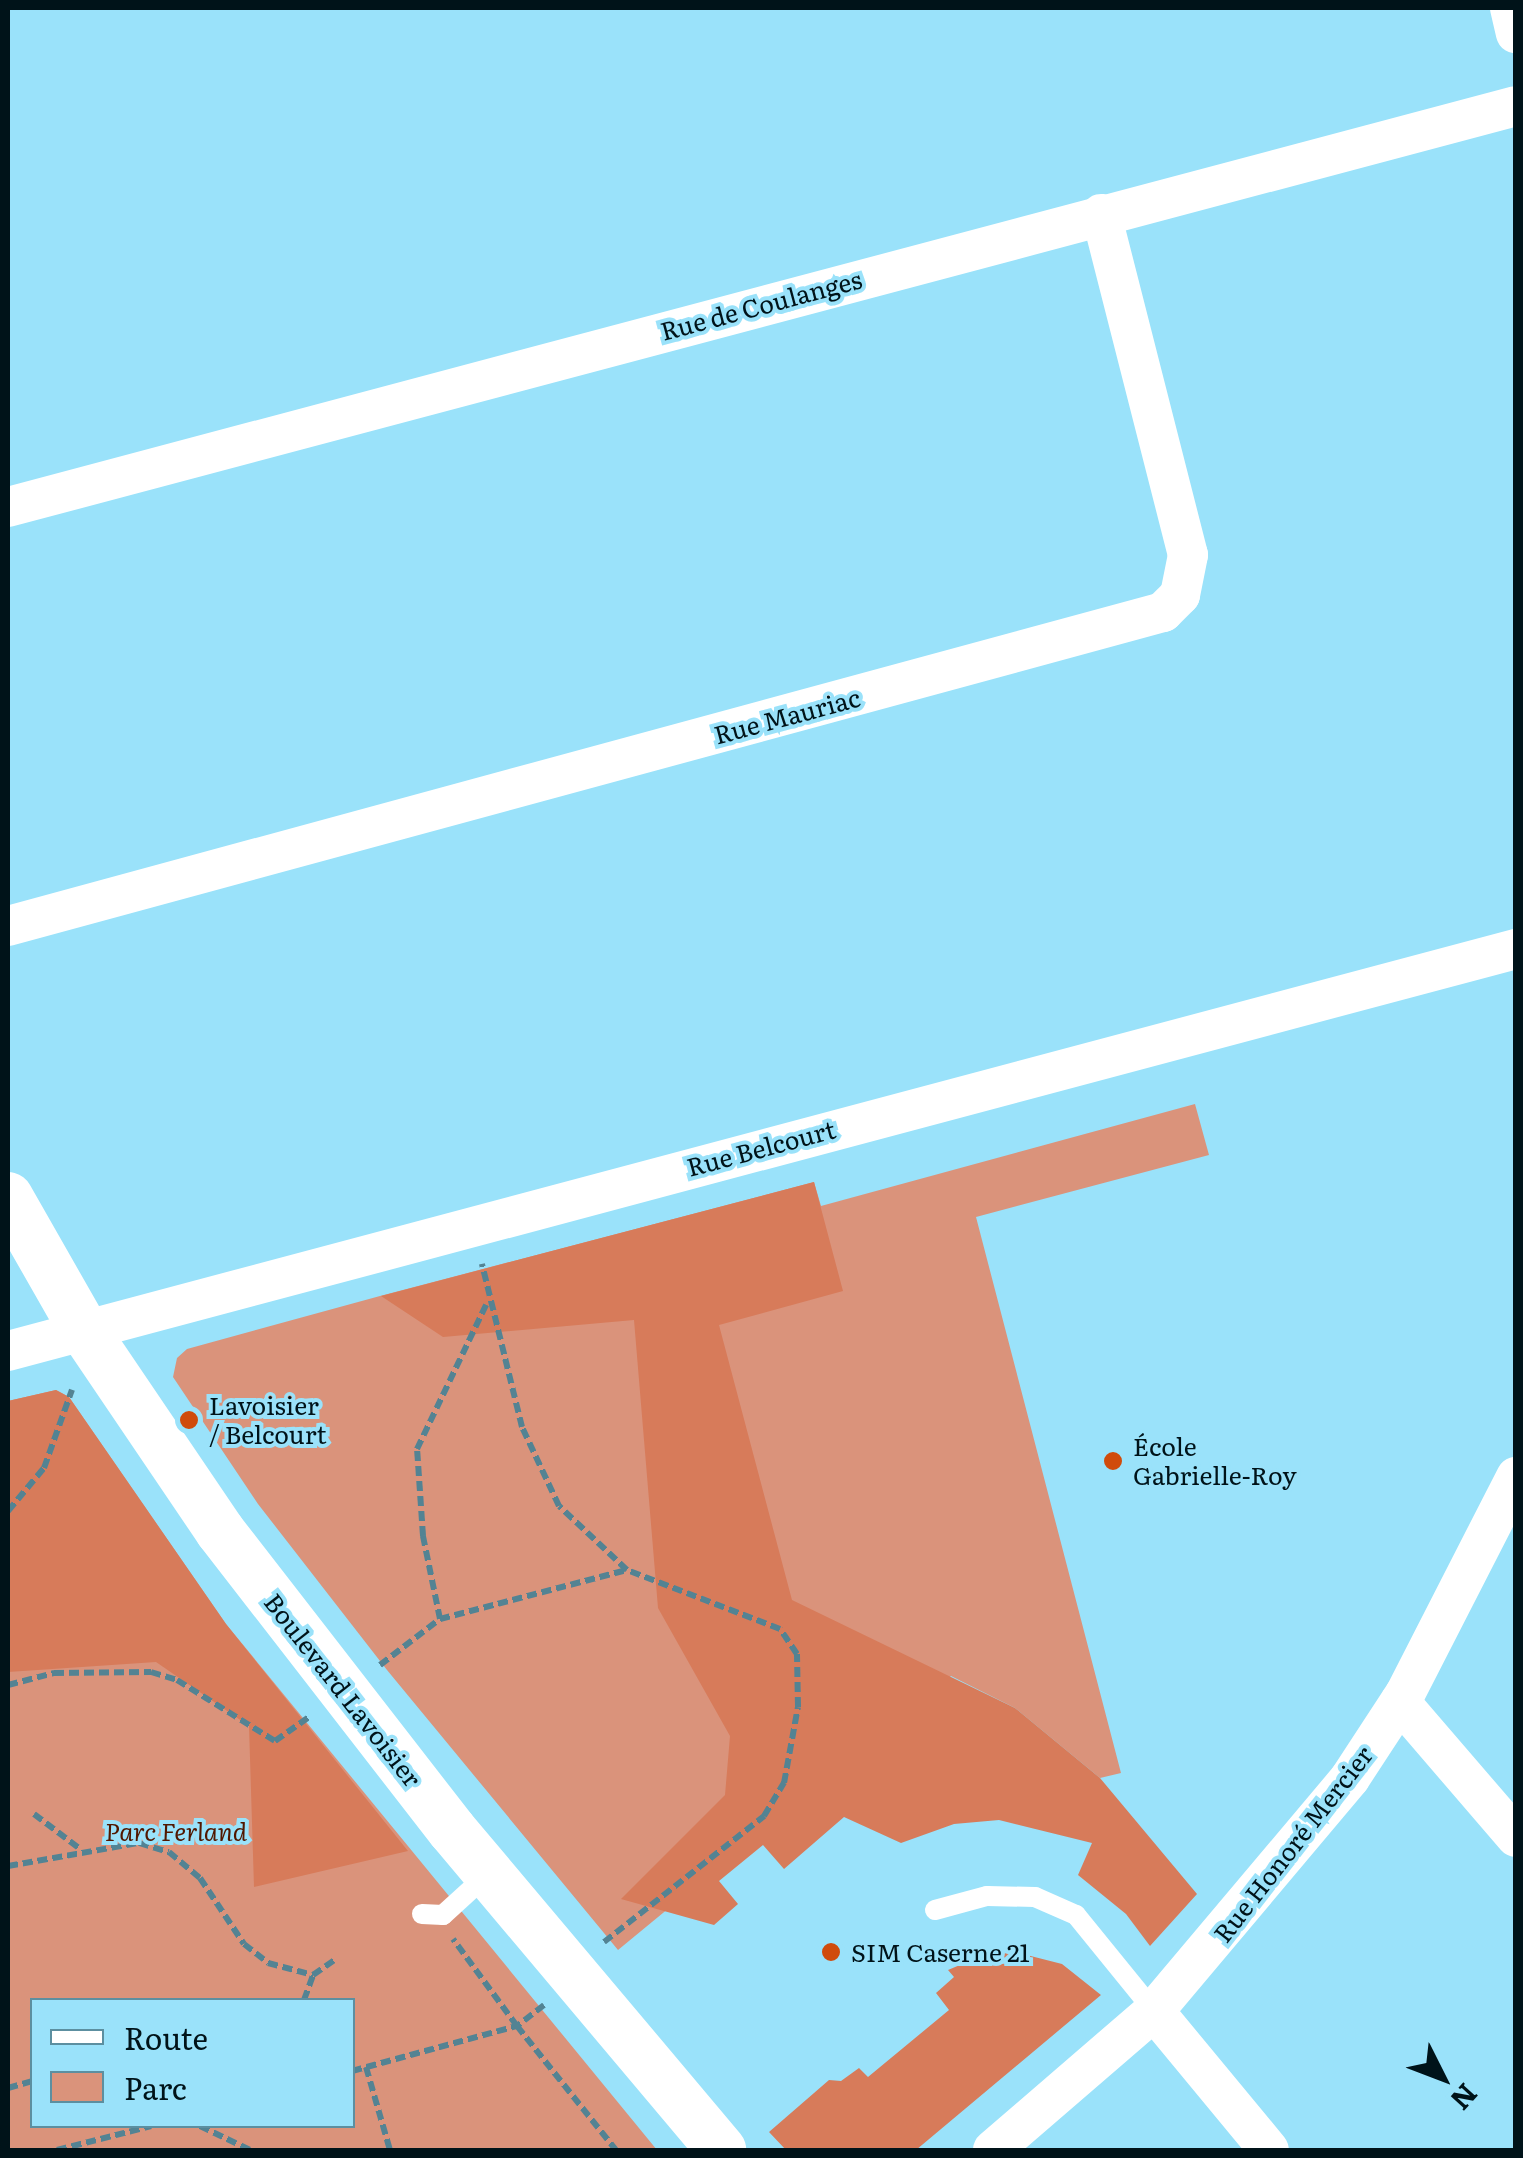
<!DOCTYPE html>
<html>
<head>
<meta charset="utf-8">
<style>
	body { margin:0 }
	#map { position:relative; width:1523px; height:2158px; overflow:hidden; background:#9ae2fa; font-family:Literata,serif }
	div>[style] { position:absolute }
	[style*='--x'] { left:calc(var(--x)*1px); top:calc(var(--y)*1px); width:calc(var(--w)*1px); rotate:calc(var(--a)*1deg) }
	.green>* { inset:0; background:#da937b }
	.forest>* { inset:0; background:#d77b5a }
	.path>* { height:6px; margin-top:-3px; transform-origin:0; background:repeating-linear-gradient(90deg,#538393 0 10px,transparent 0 15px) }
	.service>* { height:20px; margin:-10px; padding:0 10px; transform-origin:10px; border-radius:10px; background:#fff }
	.minor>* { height:40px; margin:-20px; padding:0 20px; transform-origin:20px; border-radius:20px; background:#fff }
	.tertiary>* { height:50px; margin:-25px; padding:0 25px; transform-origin:25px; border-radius:25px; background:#fff }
	.dots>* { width:28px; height:28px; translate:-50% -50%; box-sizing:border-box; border:5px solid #9ae2fa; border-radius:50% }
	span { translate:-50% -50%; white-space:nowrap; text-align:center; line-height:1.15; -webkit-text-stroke:8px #9ae2fa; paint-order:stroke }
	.street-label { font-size:25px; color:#001319 }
	.poi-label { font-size:25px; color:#001319 }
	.left { translate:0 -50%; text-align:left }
	.park-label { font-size:25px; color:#511700; font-style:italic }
	.frame { position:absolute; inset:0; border:10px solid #001319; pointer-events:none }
	.legend { position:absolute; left:30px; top:1998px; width:325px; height:130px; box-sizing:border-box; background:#9ae2fa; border:2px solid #5c8fa0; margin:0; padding:12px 18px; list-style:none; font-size:30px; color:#001319 }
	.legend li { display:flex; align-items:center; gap:20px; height:50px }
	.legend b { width:50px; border:2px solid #5c8fa0 }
	.north { position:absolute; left:1393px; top:2028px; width:100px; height:100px; -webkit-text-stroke:8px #9ae2fa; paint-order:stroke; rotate:132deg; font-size:28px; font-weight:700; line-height:40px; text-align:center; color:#001319 }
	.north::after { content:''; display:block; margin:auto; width:35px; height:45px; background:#001319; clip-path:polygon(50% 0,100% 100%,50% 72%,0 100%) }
</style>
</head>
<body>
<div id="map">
	<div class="green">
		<div style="clip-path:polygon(1195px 1104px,1209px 1155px,976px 1217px,1121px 1773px,1100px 1778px,1015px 1708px,951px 1676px,618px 1950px,387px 1670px,258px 1504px,173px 1377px,177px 1358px,187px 1349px,380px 1296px,814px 1182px,821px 1206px)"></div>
		<div style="clip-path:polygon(evenodd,56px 1390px,69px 1397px,226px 1624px,657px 2150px,8px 2150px,8px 1401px,56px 1390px,32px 2000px,352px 2000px,352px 2126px,32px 2126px,32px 2000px)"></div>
	</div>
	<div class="forest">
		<div style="clip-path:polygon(814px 1182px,843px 1291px,719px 1325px,792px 1600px,1015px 1708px,1100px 1778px,1197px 1894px,1150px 1946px,1126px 1914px,1078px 1875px,1092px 1843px,999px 1820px,954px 1824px,901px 1843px,844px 1817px,784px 1869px,763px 1845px,719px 1881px,738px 1904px,714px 1925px,621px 1899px,725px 1795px,730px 1736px,658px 1608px,634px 1320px,443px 1337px,381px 1296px)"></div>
		<div style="clip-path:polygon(56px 1390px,69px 1397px,226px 1624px,408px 1851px,254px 1887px,249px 1726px,156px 1662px,8px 1672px,8px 1401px)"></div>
		<div style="clip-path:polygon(1015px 1952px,1062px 1964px,1101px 1995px,916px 2150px,786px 2150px,769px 2132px,829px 2080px,841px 2081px,859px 2068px,868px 2077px,949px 2010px,936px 1993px,954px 1977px,948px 1970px,979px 1957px)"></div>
	</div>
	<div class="path">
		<div style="--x:8;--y:1511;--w:56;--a:-50.1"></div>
		<div style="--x:44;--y:1468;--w:83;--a:-70.3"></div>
		<div style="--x:440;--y:1619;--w:85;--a:-101.6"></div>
		<div style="--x:423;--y:1536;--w:87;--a:-93.9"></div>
		<div style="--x:417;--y:1449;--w:160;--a:-64.4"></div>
		<div style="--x:380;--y:1665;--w:76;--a:-37.5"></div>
		<div style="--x:440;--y:1619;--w:193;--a:-14.7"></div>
		<div style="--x:627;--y:1570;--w:93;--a:-136.7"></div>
		<div style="--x:559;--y:1506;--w:87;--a:-115.1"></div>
		<div style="--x:522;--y:1427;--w:168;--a:-103.8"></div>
		<div style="--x:8;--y:1685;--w:48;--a:-14.6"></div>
		<div style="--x:54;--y:1673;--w:97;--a:-0.6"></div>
		<div style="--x:151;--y:1672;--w:27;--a:17"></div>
		<div style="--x:177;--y:1680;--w:115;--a:31.9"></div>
		<div style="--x:275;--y:1741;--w:42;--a:-35.2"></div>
		<div style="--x:34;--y:1814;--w:56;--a:37.1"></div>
		<div style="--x:8;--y:1866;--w:133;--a:-10"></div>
		<div style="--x:139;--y:1843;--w:31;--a:17"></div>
		<div style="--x:169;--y:1852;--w:40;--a:40"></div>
		<div style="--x:200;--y:1878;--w:79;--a:56.3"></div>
		<div style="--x:244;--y:1944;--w:31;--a:38"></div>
		<div style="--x:268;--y:1963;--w:47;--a:14.9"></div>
		<div style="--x:604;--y:1942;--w:204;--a:-38.2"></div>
		<div style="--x:764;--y:1816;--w:39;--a:-59"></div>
		<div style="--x:784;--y:1783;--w:77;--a:-79.6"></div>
		<div style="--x:798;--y:1707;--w:53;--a:-91.1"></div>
		<div style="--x:797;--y:1654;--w:30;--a:-124"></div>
		<div style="--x:780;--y:1629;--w:164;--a:-158.9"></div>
		<div style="--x:304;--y:2000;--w:27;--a:-70"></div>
		<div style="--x:313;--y:1975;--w:29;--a:-35"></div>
		<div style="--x:544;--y:2005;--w:34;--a:142"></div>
		<div style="--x:517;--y:2026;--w:159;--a:51.4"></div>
		<div style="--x:366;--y:2067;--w:86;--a:73.9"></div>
		<div style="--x:352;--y:2071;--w:171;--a:-15.3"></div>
		<div style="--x:517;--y:2026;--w:108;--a:-126.3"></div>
		<div style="--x:8;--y:2088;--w:25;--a:-16"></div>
		<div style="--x:200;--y:2126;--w:55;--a:25.6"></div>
		<div style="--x:57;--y:2150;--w:97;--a:-14.3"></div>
	</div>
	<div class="service">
		<div style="--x:935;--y:1910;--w:54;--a:-15.1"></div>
		<div style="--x:987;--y:1896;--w:48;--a:1.2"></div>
		<div style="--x:1035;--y:1897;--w:45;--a:23.7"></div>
		<div style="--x:1076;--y:1915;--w:124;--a:50.9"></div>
		<div style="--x:422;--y:1914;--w:21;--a:3"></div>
		<div style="--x:443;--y:1915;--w:61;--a:-42.3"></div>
	</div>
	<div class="minor">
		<div style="--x:1510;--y:8;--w:26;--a:77"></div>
		<div style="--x:8;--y:507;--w:1560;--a:-14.89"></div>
		<div style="--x:8;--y:926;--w:1197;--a:-15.21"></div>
		<div style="--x:1163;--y:612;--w:24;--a:-45"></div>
		<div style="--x:1180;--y:595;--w:41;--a:-78.7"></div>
		<div style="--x:1188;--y:555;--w:352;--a:-104.3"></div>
		<div style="--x:8;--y:1351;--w:1561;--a:-14.93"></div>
		<div style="--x:1400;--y:1702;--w:178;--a:49.3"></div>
		<div style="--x:1154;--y:2011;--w:180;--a:50.4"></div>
		<div style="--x:993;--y:2150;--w:213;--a:-40.8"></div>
		<div style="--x:1154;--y:2011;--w:304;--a:-49.9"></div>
		<div style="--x:1350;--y:1778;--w:100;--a:-56.8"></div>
		<div style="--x:1405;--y:1694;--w:244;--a:-62.9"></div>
	</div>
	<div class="tertiary">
		<div style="--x:8;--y:1197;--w:153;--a:60.3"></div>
		<div style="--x:84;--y:1330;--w:243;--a:55.9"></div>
		<div style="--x:220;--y:1531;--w:378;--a:52.2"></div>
		<div style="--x:452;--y:1830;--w:418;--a:49.9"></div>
	</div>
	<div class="dots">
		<div style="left:189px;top:1420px;background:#d04b0b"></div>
		<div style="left:1113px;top:1461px;background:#d04b0b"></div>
		<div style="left:831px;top:1952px;background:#d04b0b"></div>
	</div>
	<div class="street-label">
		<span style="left:761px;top:305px;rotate:-15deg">Rue de Coulanges</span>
		<span style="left:787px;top:716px;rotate:-15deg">Rue Mauriac</span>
		<span style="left:761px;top:1148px;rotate:-15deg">Rue Belcourt</span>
		<span style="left:343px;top:1690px;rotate:52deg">Boulevard Lavoisier</span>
		<span style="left:1293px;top:1844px;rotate:-52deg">Rue Honoré Mercier</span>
	</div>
	<div class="poi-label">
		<span class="left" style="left:209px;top:1420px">Lavoisier<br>/ Belcourt</span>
		<span class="left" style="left:1133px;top:1461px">École<br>Gabrielle-Roy</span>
		<span class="left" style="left:851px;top:1952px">SIM Caserne 21</span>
	</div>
	<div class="park-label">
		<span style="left:176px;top:1831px">Parc Ferland</span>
	</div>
	<div class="frame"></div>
	<ul class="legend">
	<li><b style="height:12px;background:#fff"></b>Route</li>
	<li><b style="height:28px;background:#da937b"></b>Parc</li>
	</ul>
	<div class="north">N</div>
</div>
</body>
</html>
